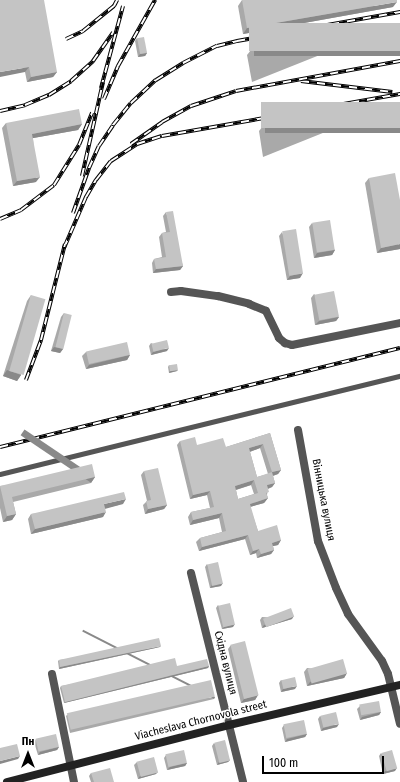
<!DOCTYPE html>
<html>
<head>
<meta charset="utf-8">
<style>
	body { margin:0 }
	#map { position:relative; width:400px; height:782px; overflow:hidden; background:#fff; font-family:"Fira Sans Condensed",sans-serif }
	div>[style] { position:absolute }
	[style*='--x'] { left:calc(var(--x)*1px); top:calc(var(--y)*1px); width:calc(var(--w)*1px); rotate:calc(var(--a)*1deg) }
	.lane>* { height:4.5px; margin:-2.25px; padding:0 2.25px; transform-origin:2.25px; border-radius:2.25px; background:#555 }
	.street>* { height:8px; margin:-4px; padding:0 4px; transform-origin:4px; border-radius:4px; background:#555 }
	.secondary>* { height:8px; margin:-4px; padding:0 4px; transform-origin:4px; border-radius:4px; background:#222 }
	.rail>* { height:4px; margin-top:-2px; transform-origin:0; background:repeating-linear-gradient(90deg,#fff 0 8px,#000 0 16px); box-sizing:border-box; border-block:1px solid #000 }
	.wall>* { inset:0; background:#a9a9a9 }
	.shaded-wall>* { inset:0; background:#898989; transform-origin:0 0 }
	.building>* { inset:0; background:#c4c4c4; transform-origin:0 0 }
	span { translate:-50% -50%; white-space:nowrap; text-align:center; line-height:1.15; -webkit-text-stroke:3px #fff; paint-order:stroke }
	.street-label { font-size:11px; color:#000 }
	.north { position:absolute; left:8px; top:734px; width:40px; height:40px; -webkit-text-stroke:3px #fff; paint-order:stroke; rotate:0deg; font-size:11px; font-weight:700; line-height:16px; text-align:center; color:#000 }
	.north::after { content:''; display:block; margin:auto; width:14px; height:18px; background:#000; clip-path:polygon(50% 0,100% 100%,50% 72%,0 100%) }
	.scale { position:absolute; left:262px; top:756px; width:122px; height:18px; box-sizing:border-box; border:2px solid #000; border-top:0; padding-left:5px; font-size:12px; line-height:14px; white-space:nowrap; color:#000; -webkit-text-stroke:3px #fff; paint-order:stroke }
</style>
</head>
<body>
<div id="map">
	<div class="lane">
		<div style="--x:0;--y:474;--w:412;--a:-13.8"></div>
	</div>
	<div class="street">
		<div style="--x:171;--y:292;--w:10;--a:-6"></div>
		<div style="--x:181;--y:291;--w:37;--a:8"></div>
		<div style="--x:218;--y:296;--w:32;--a:14"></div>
		<div style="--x:249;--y:304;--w:18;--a:22"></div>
		<div style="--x:266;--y:311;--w:30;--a:64"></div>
		<div style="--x:279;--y:338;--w:8;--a:40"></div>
		<div style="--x:285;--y:343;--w:7;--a:16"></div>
		<div style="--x:292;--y:345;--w:110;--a:-11.5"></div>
		<div style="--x:298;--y:430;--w:113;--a:79.8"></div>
		<div style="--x:318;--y:541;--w:50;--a:69"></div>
		<div style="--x:336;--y:588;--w:29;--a:65"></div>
		<div style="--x:348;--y:614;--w:58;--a:54.1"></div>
		<div style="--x:382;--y:661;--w:14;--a:65"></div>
		<div style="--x:388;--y:674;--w:51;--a:76.5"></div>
		<div style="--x:191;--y:573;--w:215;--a:76"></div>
		<div style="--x:52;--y:674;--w:110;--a:78.5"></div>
	</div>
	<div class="secondary">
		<div style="--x:7;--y:782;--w:229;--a:-14.4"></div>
		<div style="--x:229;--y:725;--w:176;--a:-13.2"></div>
	</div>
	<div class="rail">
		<div style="--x:66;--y:39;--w:19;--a:-25"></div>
		<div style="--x:83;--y:31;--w:40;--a:-39"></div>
		<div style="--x:114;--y:6;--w:7;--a:-63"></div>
		<div style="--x:301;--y:81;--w:92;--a:6.9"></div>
		<div style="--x:101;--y:88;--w:85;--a:-75"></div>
		<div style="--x:104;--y:99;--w:36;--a:-67"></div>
		<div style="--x:118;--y:66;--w:76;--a:-60.7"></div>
		<div style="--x:0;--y:111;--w:26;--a:-13"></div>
		<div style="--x:25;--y:105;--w:26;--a:-23"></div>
		<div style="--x:49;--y:95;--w:26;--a:-32"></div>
		<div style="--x:71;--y:81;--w:30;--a:-42"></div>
		<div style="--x:93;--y:61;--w:35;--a:-55"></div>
		<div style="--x:131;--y:144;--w:38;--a:-35"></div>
		<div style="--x:162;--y:122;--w:33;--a:-29"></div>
		<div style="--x:191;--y:106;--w:47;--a:-18.4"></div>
		<div style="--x:236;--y:91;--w:167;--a:-10.4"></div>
		<div style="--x:82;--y:176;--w:96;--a:-77.4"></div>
		<div style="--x:73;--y:213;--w:48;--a:-70.4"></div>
		<div style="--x:89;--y:168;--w:24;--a:-66"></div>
		<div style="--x:99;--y:146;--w:25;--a:-56"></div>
		<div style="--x:113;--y:125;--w:28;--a:-51"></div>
		<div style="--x:131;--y:103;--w:34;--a:-43"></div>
		<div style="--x:156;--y:80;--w:32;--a:-32"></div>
		<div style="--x:183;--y:63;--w:38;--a:-27"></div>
		<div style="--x:217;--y:46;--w:21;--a:-14"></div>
		<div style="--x:237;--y:41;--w:166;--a:-10.1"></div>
		<div style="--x:0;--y:219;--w:23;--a:-23"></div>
		<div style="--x:21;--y:210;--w:41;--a:-37.1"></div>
		<div style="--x:54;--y:185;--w:47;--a:-58"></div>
		<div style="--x:79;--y:145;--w:35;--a:-68"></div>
		<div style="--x:64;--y:248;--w:56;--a:-66.7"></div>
		<div style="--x:86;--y:197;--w:20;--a:-60"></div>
		<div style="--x:96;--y:180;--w:24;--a:-52"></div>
		<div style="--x:111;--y:161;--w:31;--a:-33"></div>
		<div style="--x:137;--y:144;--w:26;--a:-18"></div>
		<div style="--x:162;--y:136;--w:242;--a:-10"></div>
		<div style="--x:26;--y:380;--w:43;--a:-69.4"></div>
		<div style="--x:41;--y:340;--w:99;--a:-76"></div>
		<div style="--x:0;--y:447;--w:412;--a:-13.9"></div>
	</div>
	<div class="wall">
		<div style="clip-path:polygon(0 0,57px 72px,53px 77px,27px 82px,25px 72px)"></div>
		<div style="clip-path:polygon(242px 0,393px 7px,243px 34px,238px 6px)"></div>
		<div style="clip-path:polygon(400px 23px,252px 82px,247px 55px,251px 50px)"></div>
		<div style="clip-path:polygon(137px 38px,147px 53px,145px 56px,138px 57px,135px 41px)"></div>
		<div style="clip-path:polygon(400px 102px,263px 157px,259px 131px,263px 126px)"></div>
		<div style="clip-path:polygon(6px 123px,82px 124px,78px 130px,33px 138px,36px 182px,13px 186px,2px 128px)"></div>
		<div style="clip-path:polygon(369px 178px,400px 249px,377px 253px,365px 183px)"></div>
		<div style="clip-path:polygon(166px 212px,183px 266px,180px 270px,153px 273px,152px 263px,154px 259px,162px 257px,159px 237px,162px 233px,166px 232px,163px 216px)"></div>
		<div style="clip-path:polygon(312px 223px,335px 250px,332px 255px,314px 258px,309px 227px)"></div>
		<div style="clip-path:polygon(282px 232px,300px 278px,287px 280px,279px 236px)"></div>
		<div style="clip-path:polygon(314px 294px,339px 317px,336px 321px,315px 325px,311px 298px)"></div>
		<div style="clip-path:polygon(31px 295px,21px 375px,17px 381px,3px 376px,27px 301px)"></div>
		<div style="clip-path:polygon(64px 313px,63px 349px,60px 353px,51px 351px,61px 317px)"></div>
		<div style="clip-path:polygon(151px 343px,167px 351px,151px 355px,149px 346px)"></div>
		<div style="clip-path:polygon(86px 352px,130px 355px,127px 360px,86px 369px,82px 356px)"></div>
		<div style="clip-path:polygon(169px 365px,177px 371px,169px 373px,168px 367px)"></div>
		<div style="clip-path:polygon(evenodd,270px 433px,281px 470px,278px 474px,273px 476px,275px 483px,272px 487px,268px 489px,267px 495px,268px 498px,264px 503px,250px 507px,258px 531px,281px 540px,278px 545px,273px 546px,274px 550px,271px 554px,257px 558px,256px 553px,250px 555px,245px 539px,199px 551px,196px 542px,200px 538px,222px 532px,219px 518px,190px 525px,188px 517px,191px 512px,210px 508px,207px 495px,190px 499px,177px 445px,180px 441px,197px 445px,226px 447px,270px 433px,260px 448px,268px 474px,257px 477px,250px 452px,260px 448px,270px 433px,251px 485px,254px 494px,238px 499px,236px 490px,251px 485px)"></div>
		<div style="clip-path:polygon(144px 471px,167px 505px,164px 509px,145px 514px,143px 505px,147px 501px,141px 475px)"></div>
		<div style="clip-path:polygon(95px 477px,91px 483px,13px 502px,16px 514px,12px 520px,3px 522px,0 508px,0 486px)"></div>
		<div style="clip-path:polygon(123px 504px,105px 508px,103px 517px,31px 534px,28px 519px,31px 514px)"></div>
		<div style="clip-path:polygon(207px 564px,221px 586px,210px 588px,205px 567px)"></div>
		<div style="clip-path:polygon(218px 605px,233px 627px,222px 629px,216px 608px)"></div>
		<div style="clip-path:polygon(262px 617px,292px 619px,262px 628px,260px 620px)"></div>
		<div style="clip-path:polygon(231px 645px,258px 695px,255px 700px,241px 703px,228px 649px)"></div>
		<div style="clip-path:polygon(160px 647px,59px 669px,58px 661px,59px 660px)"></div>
		<div style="clip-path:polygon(177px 666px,209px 666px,208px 668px,64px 703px,60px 688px,61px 686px)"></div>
		<div style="clip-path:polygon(307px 668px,347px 673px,344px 678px,307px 686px,304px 672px)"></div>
		<div style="clip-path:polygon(281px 680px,295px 689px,281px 692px,279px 683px)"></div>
		<div style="clip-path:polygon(215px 697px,214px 699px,70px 733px,66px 716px,67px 715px)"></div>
		<div style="clip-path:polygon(360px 706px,381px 712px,379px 715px,360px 720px,357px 709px)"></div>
		<div style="clip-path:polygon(320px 716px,337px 727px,321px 731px,318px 719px)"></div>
		<div style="clip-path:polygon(284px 725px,307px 734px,305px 737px,285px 742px,282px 728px)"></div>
		<div style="clip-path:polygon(36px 739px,59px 747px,57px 750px,38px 755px,34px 742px)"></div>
		<div style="clip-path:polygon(214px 743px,230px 760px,228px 762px,217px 765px,212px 746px)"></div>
		<div style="clip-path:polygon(381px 753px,395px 771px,383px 774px,379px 756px)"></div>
		<div style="clip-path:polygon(166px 755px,187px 763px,185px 766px,167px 770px,164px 758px)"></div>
		<div style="clip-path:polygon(137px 762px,156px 774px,138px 779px,134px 765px)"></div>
		<div style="clip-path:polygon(91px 773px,114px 782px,91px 782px,89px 776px)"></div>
	</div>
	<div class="shaded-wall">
		<div style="clip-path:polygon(397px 2px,393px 7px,243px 34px,247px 28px)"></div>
		<div style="left:400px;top:51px;width:5px;height:146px;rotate:90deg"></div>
		<div style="clip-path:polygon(147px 53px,145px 56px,138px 57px,140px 54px)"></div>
		<div style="clip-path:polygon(29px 67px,25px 72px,0 77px,0 72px)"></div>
		<div style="clip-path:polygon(57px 72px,53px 77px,27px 82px,31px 77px)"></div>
		<div style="clip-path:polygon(82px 124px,78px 130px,28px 139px,32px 134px)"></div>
		<div style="left:400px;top:128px;width:5px;height:135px;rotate:90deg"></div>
		<div style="clip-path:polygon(40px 177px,36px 182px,13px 186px,17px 181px)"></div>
		<div style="clip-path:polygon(400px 244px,400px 249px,377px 253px,381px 248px)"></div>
		<div style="clip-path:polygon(335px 250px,332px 255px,314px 258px,317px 253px)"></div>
		<div style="clip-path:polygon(183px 266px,180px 270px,153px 273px,156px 269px)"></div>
		<div style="clip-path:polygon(303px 273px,300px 278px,287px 280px,290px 276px)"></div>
		<div style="clip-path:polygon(339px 317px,336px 321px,315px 325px,319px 321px)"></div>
		<div style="clip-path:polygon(54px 347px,63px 349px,60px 353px,51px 351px)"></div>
		<div style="clip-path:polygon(169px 348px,167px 351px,151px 355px,153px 352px)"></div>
		<div style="clip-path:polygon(130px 355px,127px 360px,86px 369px,89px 365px)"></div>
		<div style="clip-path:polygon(7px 370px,21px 375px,17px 381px,3px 376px)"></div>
		<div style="clip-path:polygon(178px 370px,177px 371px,169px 373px,170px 371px)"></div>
		<div style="clip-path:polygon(263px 444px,260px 448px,246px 453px,249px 448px)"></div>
		<div style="clip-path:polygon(281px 470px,278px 474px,269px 477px,272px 472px)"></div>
		<div style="left:95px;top:477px;width:7px;height:85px;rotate:124deg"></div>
		<div style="clip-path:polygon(254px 480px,251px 485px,232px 491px,235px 486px)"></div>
		<div style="clip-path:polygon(275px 483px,272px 487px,264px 490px,267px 485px)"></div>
		<div style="clip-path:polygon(210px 491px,207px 495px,190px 499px,193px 495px)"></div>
		<div style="clip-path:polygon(268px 498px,264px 503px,246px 508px,250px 504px)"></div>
		<div style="clip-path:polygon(126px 499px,123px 504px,101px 510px,104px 504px)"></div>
		<div style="clip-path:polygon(167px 505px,164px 509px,145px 514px,148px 509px)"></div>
		<div style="clip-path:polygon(106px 512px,103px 517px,31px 534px,35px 529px)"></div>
		<div style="clip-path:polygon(222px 513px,219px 518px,190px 525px,193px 520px)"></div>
		<div style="clip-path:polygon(16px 514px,12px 520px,3px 522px,7px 516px)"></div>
		<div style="clip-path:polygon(248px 535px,245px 539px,199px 551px,202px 547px)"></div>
		<div style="clip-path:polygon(281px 540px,278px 545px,269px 547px,272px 543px)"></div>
		<div style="clip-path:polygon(259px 549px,256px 553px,250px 555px,253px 551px)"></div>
		<div style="clip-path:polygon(274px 550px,271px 554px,257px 558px,261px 554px)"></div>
		<div style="clip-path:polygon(223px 583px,221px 586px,210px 588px,212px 585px)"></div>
		<div style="clip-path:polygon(294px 616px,292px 619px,262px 628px,264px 625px)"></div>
		<div style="clip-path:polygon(235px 624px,233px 627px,222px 629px,224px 627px)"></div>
		<div style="clip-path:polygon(161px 646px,160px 647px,59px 669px,60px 667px)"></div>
		<div style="clip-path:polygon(209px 666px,208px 668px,64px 703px,65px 702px)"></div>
		<div style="clip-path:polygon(347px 673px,344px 678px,307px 686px,310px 682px)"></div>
		<div style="clip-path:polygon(297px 686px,295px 689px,281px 692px,283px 689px)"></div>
		<div style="clip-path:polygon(258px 695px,255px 700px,241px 703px,244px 699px)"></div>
		<div style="left:215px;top:697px;width:2px;height:148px;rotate:117deg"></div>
		<div style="clip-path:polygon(381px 712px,379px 715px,360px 720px,362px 717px)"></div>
		<div style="clip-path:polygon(339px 724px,337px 727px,321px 731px,323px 728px)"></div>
		<div style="clip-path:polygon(307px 734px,305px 737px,285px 742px,287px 739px)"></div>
		<div style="clip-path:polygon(59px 747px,57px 750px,38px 755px,40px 752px)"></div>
		<div style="clip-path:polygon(20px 756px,18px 759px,0 764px,0 761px)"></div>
		<div style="clip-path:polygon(230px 760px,228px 762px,217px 765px,219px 762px)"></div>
		<div style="clip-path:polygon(187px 763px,185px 766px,167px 770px,170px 767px)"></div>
		<div style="clip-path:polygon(397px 768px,395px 771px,383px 774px,385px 771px)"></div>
		<div style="clip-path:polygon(158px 772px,156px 774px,138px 779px,140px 776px)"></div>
	</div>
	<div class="building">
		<div style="clip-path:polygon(0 0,44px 0,57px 72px,31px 77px,29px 67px,0 72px)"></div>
		<div style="clip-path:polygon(242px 0,397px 0,397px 2px,247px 28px)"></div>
		<div style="left:400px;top:23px;width:28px;height:151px;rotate:90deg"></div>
		<div style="left:144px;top:37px;width:16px;height:7px;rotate:79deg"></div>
		<div style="left:400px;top:102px;width:26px;height:139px;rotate:90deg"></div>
		<div style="clip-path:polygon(79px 109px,82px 124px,32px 134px,40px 177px,17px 181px,6px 123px)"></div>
		<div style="clip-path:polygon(395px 173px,400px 200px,400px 244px,381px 248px,369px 178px)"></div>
		<div style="clip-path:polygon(173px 211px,183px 266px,156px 269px,154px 259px,166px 257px,162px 233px,170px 232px,166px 212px)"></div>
		<div style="left:330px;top:220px;width:30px;height:18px;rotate:81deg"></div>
		<div style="left:296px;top:229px;width:45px;height:14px;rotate:81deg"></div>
		<div style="left:334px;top:291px;width:26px;height:20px;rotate:79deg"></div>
		<div style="left:31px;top:295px;width:15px;height:79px;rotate:16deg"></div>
		<div style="left:64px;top:313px;width:8px;height:35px;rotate:14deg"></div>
		<div style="left:167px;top:340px;width:8px;height:16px;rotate:76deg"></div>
		<div style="left:127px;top:342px;width:13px;height:42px;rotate:77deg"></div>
		<div style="left:177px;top:364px;width:6px;height:8px;rotate:81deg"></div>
		<div style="clip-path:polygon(evenodd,270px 433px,281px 470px,272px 472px,275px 483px,267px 485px,269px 492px,266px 493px,268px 498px,250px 504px,258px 531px,277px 525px,281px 540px,272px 543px,274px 550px,261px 554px,259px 549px,253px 551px,248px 535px,202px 547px,200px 538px,226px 531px,222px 513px,193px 520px,191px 512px,214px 507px,210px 491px,193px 495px,180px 441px,195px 437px,197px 445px,223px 438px,226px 447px,270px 433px,263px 444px,272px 472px,257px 477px,249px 448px,263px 444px,270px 433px,254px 480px,258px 493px,238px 499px,235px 486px,254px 480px)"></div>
		<div style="clip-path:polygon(92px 464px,95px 477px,12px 497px,16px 514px,7px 516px,0 486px)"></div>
		<div style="clip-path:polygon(158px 468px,167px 505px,148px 509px,146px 501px,151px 500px,144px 471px)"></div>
		<div style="clip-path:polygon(124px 492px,126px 499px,104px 504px,106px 512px,35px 529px,31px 514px)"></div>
		<div style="left:218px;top:562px;width:22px;height:11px;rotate:77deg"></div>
		<div style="left:230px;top:603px;width:22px;height:12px;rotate:77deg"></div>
		<div style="left:291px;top:608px;width:9px;height:30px;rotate:69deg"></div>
		<div style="clip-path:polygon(159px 638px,161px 646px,60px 667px,59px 660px)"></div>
		<div style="left:245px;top:641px;width:56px;height:15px;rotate:76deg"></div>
		<div style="clip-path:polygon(175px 658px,177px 666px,207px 659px,209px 666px,65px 702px,61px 686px)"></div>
		<div style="left:343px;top:659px;width:15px;height:37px;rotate:74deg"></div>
		<div style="left:295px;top:677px;width:9px;height:14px;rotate:77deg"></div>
		<div style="left:211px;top:680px;width:17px;height:148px;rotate:77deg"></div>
		<div style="left:379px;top:701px;width:11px;height:20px;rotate:80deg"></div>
		<div style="left:336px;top:712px;width:12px;height:16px;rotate:76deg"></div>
		<div style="left:304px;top:720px;width:14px;height:21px;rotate:78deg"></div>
		<div style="left:56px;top:734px;width:13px;height:21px;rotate:77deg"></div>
		<div style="left:225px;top:740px;width:21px;height:11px;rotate:76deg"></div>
		<div style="clip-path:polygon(17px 744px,20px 756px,0 761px,0 748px)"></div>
		<div style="left:184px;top:750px;width:13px;height:19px;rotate:77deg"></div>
		<div style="left:392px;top:750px;width:19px;height:11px;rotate:74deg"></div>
		<div style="left:154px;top:757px;width:16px;height:18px;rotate:75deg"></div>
		<div style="clip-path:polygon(110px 768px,114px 782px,94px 782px,91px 773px)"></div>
	</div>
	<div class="street-label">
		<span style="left:323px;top:500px;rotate:79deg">Вінницька вулиця</span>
		<span style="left:225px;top:663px;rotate:76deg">Східна вулиця</span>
		<span style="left:201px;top:721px;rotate:-14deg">Viacheslava Chornovola street</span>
	</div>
	<div class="north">Пн</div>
	<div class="scale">100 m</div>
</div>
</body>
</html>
